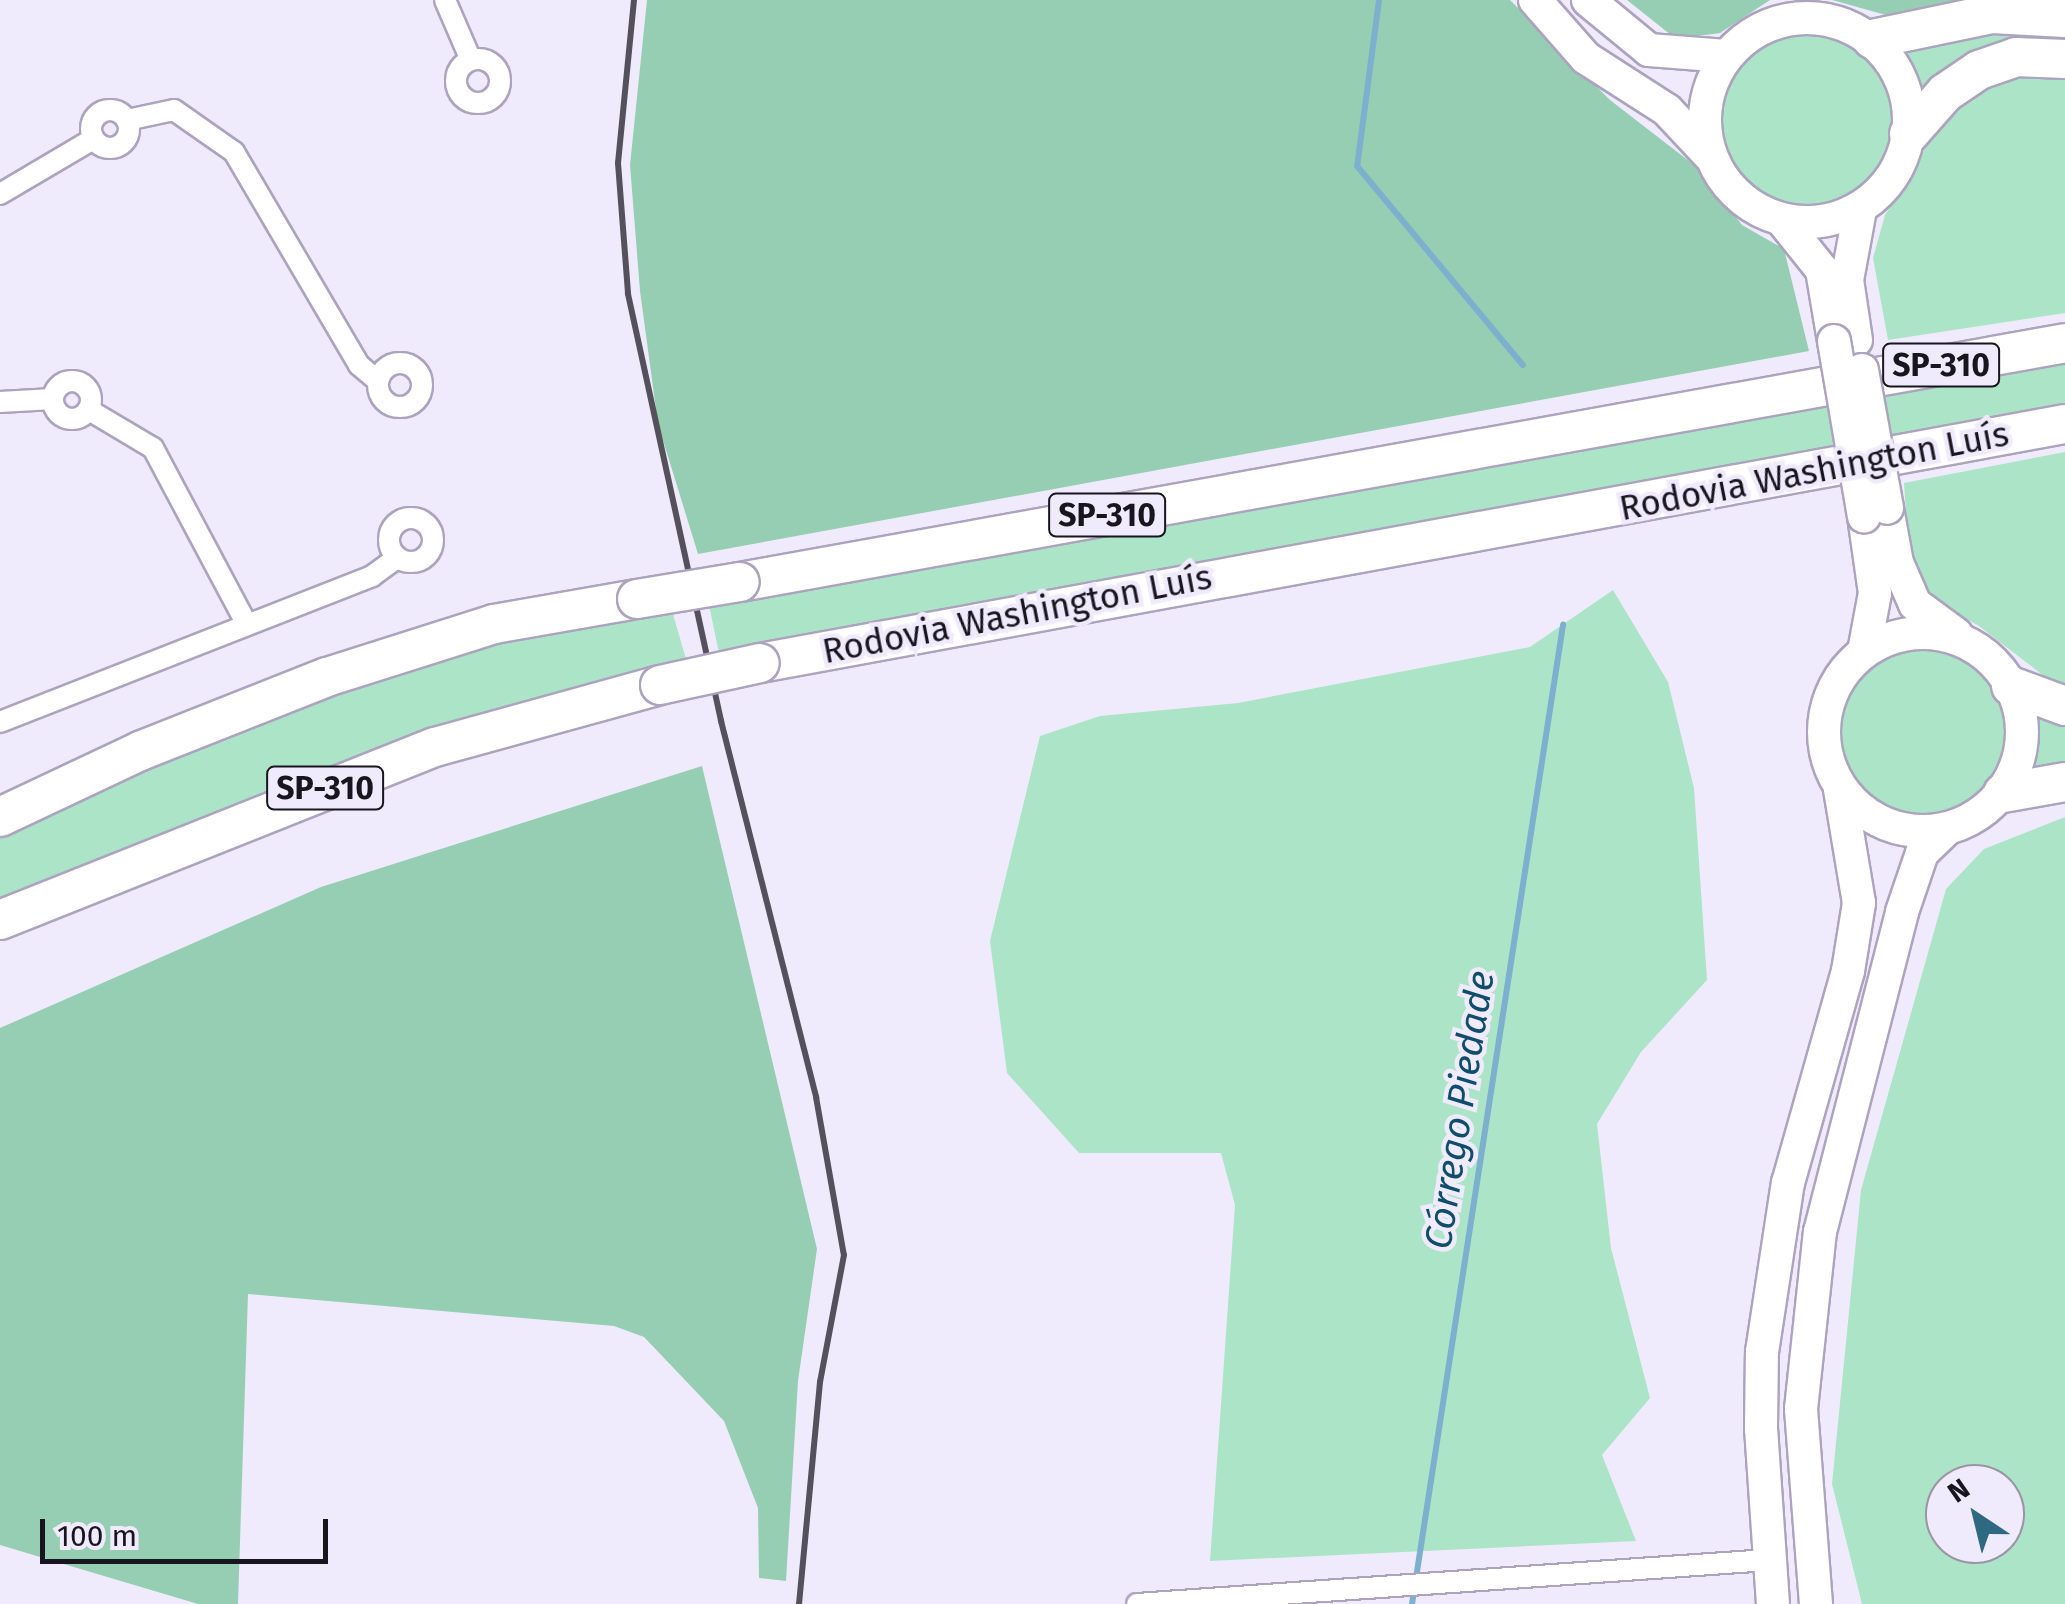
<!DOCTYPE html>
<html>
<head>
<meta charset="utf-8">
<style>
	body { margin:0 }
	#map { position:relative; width:2065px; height:1604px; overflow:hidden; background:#f0ebfc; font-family:"Fira Sans",sans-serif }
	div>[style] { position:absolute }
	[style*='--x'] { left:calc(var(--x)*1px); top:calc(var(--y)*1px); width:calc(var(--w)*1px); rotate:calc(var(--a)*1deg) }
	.green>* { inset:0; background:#ace4c8 }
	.round { border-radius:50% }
	.forest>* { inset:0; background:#96ceb3 }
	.stream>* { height:6px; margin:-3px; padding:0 3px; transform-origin:3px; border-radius:3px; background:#7dafce }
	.roads { filter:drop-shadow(2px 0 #aca4bf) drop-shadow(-2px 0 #aca4bf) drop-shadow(0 2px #aca4bf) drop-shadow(0 -2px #aca4bf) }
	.street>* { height:20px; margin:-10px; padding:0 10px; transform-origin:10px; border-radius:10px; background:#fff }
	.street>.ring { margin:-10px; padding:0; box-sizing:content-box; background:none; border:20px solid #fff; border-radius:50% }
	.primary>* { height:32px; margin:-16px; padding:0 16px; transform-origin:16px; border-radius:16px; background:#fff }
	.primary>.ring { margin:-16px; padding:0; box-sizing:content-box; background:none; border:32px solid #fff; border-radius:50% }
	.highway>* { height:38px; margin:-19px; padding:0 19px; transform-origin:19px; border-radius:19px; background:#fff }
	.rail>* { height:6px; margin:-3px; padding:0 3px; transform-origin:3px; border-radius:3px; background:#54505c }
	.bridges { filter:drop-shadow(2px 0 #aca4bf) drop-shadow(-2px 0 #aca4bf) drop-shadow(0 2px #aca4bf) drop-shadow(0 -2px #aca4bf) }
	.primary-bridge>* { height:32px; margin:-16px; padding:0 16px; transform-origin:16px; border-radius:16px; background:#fff }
	.highway-bridge>* { height:38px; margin:-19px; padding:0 19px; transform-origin:19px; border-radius:19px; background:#fff }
	span { translate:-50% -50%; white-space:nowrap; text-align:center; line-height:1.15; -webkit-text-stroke:9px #f0ebfc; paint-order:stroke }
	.shield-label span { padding:2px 8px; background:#f0ebfc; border:2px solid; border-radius:8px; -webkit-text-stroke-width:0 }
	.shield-label { font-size:32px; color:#18151f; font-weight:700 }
	.street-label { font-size:35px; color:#18151f }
	.water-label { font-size:38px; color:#0e4d6c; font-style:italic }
	.north { position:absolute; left:1925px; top:1464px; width:100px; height:100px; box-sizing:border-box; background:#f0ebfc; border:2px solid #9a95a4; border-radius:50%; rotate:325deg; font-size:28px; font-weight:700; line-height:40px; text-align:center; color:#18151f }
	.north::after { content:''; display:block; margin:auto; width:35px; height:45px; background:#2e6981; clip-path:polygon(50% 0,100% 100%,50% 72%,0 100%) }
	.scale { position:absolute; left:40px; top:1519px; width:288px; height:45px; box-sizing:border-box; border:5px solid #18151f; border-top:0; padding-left:12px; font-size:30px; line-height:35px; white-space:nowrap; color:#18151f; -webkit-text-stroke:8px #f0ebfc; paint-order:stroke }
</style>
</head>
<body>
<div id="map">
	<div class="green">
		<div style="clip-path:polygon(2065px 25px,2065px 53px,1921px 97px,1908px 62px,1890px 42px)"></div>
		<div class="round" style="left:1713px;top:26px;width:186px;height:186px"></div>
		<div style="clip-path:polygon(2065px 68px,2065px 313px,1888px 340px,1873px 258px,1885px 215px,1913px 172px,1925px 139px,1984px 79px)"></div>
		<div style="clip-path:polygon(2065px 354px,2065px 412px,739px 653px,719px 653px,709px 605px)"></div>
		<div style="clip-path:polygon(2065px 452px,2065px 692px,1979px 626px,1937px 603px,1909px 558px,1904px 483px)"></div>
		<div style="clip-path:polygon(1613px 590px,1668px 682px,1694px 788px,1707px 980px,1641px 1052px,1597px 1124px,1611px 1248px,1650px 1398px,1602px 1455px,1636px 1541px,1210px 1561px,1235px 1205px,1221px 1153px,1079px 1153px,1007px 1073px,990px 941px,1040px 736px,1100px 716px,1238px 703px,1530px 647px)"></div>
		<div style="clip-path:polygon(670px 604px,686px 659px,0 908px,0 828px,402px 664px)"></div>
		<div class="round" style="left:1833px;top:641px;width:182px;height:182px"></div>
		<div style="clip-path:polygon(2022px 700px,2065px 712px,2065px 777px,2017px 778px,2028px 735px)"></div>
		<div style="clip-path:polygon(evenodd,2065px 817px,2065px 1604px,1862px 1604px,1832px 1484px,1861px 1190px,1946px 889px,1984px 849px,2065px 817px,1945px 1484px,2005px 1484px,2005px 1544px,1945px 1544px,1945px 1484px)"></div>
	</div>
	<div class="forest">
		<div style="clip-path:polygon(647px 0,1510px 0,1610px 100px,1698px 168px,1742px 225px,1784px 249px,1809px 351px,698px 554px,658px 424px,640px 291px,630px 165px)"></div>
		<div style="clip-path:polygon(1627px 0,1770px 0,1720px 33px,1676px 39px)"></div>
		<div style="clip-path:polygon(1832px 0,1969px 0,1893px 17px)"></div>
		<div style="clip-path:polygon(702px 766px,817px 1249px,798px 1381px,786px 1581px,759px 1578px,758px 1508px,724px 1421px,644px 1337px,614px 1326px,248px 1294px,238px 1604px,198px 1604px,0 1545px,0 1028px,321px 887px)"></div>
	</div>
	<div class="stream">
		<div style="--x:1379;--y:0;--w:167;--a:97.5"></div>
		<div style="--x:1357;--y:166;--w:259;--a:50.2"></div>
		<div style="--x:1412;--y:1604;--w:991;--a:-81.23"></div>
	</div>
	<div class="roads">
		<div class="street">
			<div style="--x:445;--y:0;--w:65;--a:66.6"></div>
			<div class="ring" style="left:456px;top:59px;width:24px;height:24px"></div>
			<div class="ring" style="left:91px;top:110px;width:18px;height:18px"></div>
			<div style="--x:127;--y:120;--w:48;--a:-12"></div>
			<div style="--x:174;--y:110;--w:73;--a:35"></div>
			<div style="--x:234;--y:152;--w:247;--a:59.6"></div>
			<div style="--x:359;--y:365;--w:25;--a:40"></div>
			<div style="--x:0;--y:194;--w:108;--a:-30.6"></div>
			<div class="ring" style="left:378px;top:363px;width:24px;height:24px"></div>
			<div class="ring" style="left:53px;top:381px;width:18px;height:18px"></div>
			<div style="--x:0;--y:402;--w:53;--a:-3.2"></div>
			<div style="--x:89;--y:410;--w:74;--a:30.7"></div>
			<div style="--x:153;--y:448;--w:196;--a:62"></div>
			<div class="ring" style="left:389px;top:518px;width:24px;height:24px"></div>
			<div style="--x:0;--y:722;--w:400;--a:-21.4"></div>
			<div style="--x:372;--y:576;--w:31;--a:-36"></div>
			<div style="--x:1137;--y:1604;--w:633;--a:-3.99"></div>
		</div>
		<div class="primary">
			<div style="--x:1535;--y:0;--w:77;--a:48.7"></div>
			<div style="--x:1586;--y:58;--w:96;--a:32.7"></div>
			<div style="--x:1667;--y:110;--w:62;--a:47"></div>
			<div style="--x:1588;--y:0;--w:79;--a:39.3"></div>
			<div style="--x:1649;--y:50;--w:77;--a:4.5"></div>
			<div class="ring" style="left:1705px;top:18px;width:172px;height:172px"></div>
			<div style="--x:1782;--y:220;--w:64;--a:51.3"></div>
			<div style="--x:1822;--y:270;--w:72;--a:80.4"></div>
			<div style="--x:1856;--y:340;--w:61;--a:-98.5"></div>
			<div style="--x:1847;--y:280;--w:71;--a:-79.5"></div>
			<div style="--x:1887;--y:508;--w:56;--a:79.7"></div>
			<div style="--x:1897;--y:563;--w:45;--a:66.3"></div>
			<div style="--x:1915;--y:604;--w:51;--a:36.2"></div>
			<div style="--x:1864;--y:516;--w:78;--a:81.9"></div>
			<div style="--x:1875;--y:593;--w:60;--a:100.6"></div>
			<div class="ring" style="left:1824px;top:633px;width:166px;height:166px"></div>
			<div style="--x:1773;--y:1604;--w:175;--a:-93.9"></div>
			<div style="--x:1761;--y:1429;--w:77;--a:-89.3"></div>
			<div style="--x:1762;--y:1352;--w:171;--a:-81.3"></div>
			<div style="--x:1788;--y:1183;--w:220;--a:-74.2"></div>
			<div style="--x:1848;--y:971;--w:69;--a:-80.8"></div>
			<div style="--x:1859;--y:903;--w:116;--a:-99.5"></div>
			<div style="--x:1816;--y:1604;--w:196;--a:-94.4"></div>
			<div style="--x:1801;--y:1409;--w:178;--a:-83.9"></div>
			<div style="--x:1820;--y:1232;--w:330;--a:-75.6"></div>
			<div style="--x:1902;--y:912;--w:62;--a:-71.3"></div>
			<div style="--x:1922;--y:853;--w:33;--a:-44"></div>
		</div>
		<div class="highway">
			<div style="--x:1872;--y:39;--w:123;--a:-11.8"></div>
			<div style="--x:1992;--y:14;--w:73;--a:3.1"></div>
			<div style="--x:1909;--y:134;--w:55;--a:-48.7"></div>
			<div style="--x:1945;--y:93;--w:41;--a:-34.1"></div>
			<div style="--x:1979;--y:70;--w:39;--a:-19"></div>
			<div style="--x:2016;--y:57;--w:49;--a:2.3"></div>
			<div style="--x:740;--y:582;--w:1346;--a:-10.22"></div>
			<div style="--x:760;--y:663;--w:1327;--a:-10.38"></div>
			<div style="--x:2011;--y:686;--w:58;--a:20.3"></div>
			<div style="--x:2003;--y:793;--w:63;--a:-10.1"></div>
			<div style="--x:0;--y:817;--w:155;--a:-25.2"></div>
			<div style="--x:140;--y:751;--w:201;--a:-21.6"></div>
			<div style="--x:327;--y:677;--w:175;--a:-17.6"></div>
			<div style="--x:494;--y:624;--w:145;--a:-9.9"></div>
			<div style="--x:0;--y:920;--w:468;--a:-21.7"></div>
			<div style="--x:435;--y:747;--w:233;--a:-15.4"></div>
		</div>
	</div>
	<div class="rail">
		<div style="--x:634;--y:0;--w:164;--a:95.6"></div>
		<div style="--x:618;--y:163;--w:131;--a:85.6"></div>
		<div style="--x:628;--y:294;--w:437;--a:77.7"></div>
		<div style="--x:721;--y:721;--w:388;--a:75.8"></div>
		<div style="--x:816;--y:1097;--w:160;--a:80"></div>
		<div style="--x:844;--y:1255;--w:129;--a:100.7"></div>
		<div style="--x:820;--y:1382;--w:223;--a:95.4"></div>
	</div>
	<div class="bridges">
		<div class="primary-bridge">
			<div style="--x:1834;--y:341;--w:178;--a:80.3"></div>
			<div style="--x:1862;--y:370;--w:140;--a:79.7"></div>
		</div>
		<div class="highway-bridge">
			<div style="--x:637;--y:599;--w:104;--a:-9.4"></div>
			<div style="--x:660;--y:685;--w:102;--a:-12.4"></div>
		</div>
	</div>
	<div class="shield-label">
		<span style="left:1941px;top:365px">SP-310</span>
		<span style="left:1107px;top:515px">SP-310</span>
		<span style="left:325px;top:788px">SP-310</span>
	</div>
	<div class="street-label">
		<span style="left:1814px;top:471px;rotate:-11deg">Rodovia Washington Luís</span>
		<span style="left:1017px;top:614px;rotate:-11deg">Rodovia Washington Luís</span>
	</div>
	<div class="water-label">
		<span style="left:1460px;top:1110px;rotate:-81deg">Córrego Piedade</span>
	</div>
	<div class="north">N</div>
	<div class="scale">100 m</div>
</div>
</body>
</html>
